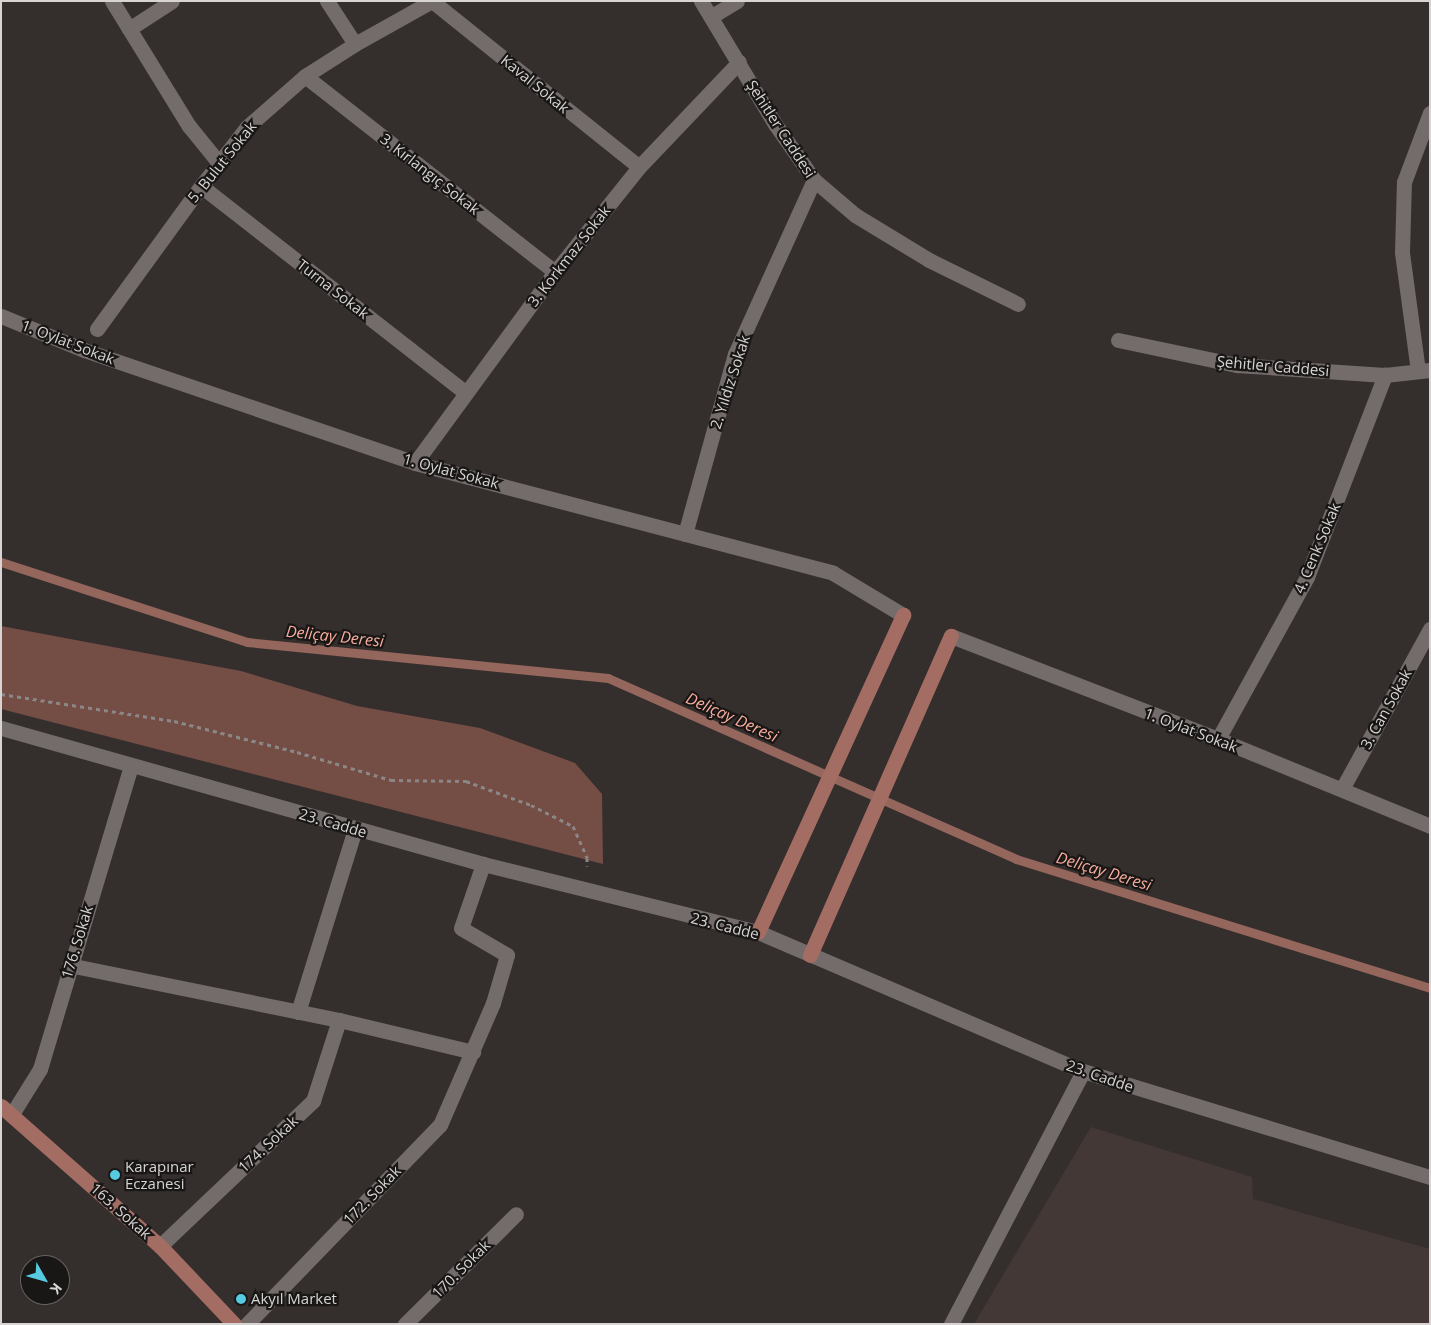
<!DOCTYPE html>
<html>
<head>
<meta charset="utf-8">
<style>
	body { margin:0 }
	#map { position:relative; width:1431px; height:1325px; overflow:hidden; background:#342e2d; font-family:"Open Sans",sans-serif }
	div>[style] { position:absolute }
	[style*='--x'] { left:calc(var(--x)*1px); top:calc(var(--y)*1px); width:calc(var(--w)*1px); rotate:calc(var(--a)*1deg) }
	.built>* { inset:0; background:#443836 }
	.green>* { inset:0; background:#744d45 }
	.stream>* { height:9px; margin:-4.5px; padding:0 4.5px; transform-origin:4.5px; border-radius:4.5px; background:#94665c }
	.path>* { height:3px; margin-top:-1.5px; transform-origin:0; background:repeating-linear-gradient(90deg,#8b8786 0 4px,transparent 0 8px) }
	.minor>* { height:15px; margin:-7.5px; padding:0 7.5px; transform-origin:7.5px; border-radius:7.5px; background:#736c6b }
	.major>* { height:15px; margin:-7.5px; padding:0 7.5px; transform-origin:7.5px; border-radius:7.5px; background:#a36d63 }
	.dots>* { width:14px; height:14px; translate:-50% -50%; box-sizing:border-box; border:2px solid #191716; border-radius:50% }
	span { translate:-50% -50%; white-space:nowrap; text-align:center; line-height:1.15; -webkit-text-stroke:4.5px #191716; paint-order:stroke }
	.street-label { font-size:15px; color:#d7d4d3 }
	.poi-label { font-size:15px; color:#d7d4d3 }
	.left { translate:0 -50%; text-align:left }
	.water-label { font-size:16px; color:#f9ad9d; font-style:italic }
	.frame { position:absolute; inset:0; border:2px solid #d7d4d3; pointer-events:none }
	.north { position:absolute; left:20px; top:1255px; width:50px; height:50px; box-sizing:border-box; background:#191716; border:1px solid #656362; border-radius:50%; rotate:128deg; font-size:14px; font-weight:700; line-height:20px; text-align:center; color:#d7d4d3 }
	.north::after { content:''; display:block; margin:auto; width:18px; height:22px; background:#55cae0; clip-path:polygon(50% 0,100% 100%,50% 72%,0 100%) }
</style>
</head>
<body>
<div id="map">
	<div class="built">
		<div style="clip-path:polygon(1091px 1127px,1252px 1177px,1253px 1199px,1430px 1249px,1430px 1324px,974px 1324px)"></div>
	</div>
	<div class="green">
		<div style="clip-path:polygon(1px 626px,241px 671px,357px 706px,480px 728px,575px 763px,602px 794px,603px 864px,1px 709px)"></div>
	</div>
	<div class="stream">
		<div style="--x:1;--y:562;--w:259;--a:18"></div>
		<div style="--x:247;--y:642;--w:363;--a:5.7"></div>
		<div style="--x:608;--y:678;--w:446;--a:23.9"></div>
		<div style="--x:1016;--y:859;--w:434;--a:17.3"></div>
	</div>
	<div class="path">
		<div style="--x:1;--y:694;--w:175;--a:8.9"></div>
		<div style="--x:174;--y:721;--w:127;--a:14.1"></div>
		<div style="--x:297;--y:752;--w:98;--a:16.6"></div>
		<div style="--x:391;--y:780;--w:75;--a:0.8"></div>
		<div style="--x:466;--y:781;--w:69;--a:20.3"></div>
		<div style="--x:531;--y:805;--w:47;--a:26.6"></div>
		<div style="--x:573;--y:826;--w:35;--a:66"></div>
		<div style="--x:587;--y:858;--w:8;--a:90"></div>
	</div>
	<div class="minor">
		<div style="--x:112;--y:1;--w:147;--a:58.4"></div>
		<div style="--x:189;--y:126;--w:48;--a:51"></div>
		<div style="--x:327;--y:1;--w:51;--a:56.9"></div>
		<div style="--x:432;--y:1;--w:265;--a:38.7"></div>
		<div style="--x:701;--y:1;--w:144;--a:59"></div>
		<div style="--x:775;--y:124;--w:68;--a:55.1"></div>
		<div style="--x:814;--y:180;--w:54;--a:40.5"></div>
		<div style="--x:855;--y:215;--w:87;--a:31.3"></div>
		<div style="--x:929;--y:260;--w:99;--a:26.3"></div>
		<div style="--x:712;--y:16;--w:29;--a:-31"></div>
		<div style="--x:129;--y:29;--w:51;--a:-33.1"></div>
		<div style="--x:305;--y:76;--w:318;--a:38.1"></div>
		<div style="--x:201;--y:186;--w:335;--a:38"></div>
		<div style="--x:1;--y:316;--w:90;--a:22.3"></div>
		<div style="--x:84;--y:350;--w:350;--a:18.8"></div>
		<div style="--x:415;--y:463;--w:432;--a:14.7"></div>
		<div style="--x:833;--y:573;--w:82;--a:31"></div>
		<div style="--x:97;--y:329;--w:177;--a:-54"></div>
		<div style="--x:201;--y:186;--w:75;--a:-52.1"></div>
		<div style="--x:247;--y:127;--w:77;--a:-41.3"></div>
		<div style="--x:305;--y:76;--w:59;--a:-32.6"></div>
		<div style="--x:355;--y:44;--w:88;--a:-29.2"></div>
		<div style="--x:1118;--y:340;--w:122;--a:11.9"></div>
		<div style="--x:1237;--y:365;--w:148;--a:3.9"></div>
		<div style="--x:1385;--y:375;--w:45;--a:-6.3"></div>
		<div style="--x:1418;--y:371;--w:120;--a:-97.7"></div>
		<div style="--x:1402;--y:252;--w:70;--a:-88.4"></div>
		<div style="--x:1404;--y:182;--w:74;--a:-69.4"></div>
		<div style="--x:415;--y:463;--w:237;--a:-53.8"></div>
		<div style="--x:555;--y:272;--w:134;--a:-51.3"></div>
		<div style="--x:639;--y:167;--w:145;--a:-46.4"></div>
		<div style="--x:685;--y:534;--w:187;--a:-74.5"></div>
		<div style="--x:735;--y:354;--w:191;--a:-65.6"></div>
		<div style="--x:951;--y:636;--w:286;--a:21.1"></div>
		<div style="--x:1218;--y:739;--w:229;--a:22.3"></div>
		<div style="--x:1;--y:728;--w:501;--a:15.76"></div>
		<div style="--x:483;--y:864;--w:283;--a:13.9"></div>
		<div style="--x:758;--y:932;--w:353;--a:23.2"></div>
		<div style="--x:1083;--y:1071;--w:363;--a:17"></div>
		<div style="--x:1218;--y:739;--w:185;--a:-61.2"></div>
		<div style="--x:1307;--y:577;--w:217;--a:-68.9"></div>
		<div style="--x:1342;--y:789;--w:183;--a:-61.2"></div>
		<div style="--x:69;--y:965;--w:276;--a:11.5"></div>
		<div style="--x:339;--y:1020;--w:138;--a:13.4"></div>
		<div style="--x:298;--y:1012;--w:192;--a:-72.7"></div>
		<div style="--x:12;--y:1114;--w:53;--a:-58.1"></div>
		<div style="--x:40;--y:1069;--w:316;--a:-73.3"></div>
		<div style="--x:160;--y:1246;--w:211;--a:-43.5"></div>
		<div style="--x:313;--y:1101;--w:85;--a:-72.2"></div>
		<div style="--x:247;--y:1324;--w:277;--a:-45.9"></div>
		<div style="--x:440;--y:1125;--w:133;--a:-66.5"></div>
		<div style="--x:493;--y:1003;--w:50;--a:-73.7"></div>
		<div style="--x:507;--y:955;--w:53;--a:-149.6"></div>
		<div style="--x:461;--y:928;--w:68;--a:-71"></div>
		<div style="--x:405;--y:1324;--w:156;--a:-44.7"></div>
		<div style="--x:951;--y:1324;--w:285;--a:-62.4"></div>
	</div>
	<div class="major">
		<div style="--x:758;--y:932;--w:349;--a:-65.4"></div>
		<div style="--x:810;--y:955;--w:349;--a:-66.2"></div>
		<div style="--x:1;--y:1106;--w:212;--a:41.4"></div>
		<div style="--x:160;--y:1246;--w:108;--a:46.5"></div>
	</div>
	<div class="dots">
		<div style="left:115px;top:1175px;background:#55cae0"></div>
		<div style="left:241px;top:1299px;background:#55cae0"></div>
	</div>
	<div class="street-label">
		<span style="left:535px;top:84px;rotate:39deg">Kaval Sokak</span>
		<span style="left:781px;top:129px;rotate:57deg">Şehitler Caddesi</span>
		<span style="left:222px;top:162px;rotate:-51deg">5. Bulut Sokak</span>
		<span style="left:430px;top:174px;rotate:38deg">3. Kırlangıç Sokak</span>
		<span style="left:569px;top:256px;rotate:-52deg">3. Korkmaz Sokak</span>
		<span style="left:333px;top:289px;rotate:38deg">Turna Sokak</span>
		<span style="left:68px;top:342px;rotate:21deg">1. Oylat Sokak</span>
		<span style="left:1273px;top:366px;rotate:5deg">Şehitler Caddesi</span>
		<span style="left:730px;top:382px;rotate:-72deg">2. Yıldız Sokak</span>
		<span style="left:451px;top:471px;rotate:15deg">1. Oylat Sokak</span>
		<span style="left:1317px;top:548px;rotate:-67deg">4. Cenk Sokak</span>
		<span style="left:1386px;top:709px;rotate:-61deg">3. Can Sokak</span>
		<span style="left:1191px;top:730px;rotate:21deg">1. Oylat Sokak</span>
		<span style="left:333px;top:823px;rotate:16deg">23. Cadde</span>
		<span style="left:725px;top:926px;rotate:14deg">23. Cadde</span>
		<span style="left:77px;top:942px;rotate:-73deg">176. Sokak</span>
		<span style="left:1100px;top:1076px;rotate:19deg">23. Cadde</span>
		<span style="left:268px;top:1144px;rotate:-43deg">174. Sokak</span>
		<span style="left:372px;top:1195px;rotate:-46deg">172. Sokak</span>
		<span style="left:121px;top:1211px;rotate:42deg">163. Sokak</span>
		<span style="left:461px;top:1269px;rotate:-45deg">170. Sokak</span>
	</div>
	<div class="poi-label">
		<span class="left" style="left:125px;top:1175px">Karapınar<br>Eczanesi</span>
		<span class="left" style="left:251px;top:1299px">Akyıl Market</span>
	</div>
	<div class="water-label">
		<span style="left:335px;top:636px;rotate:6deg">Deliçay Deresi</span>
		<span style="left:732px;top:717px;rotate:24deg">Deliçay Deresi</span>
		<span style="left:1104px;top:871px;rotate:17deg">Deliçay Deresi</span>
	</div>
	<div class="frame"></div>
	<div class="north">K</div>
</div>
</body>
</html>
